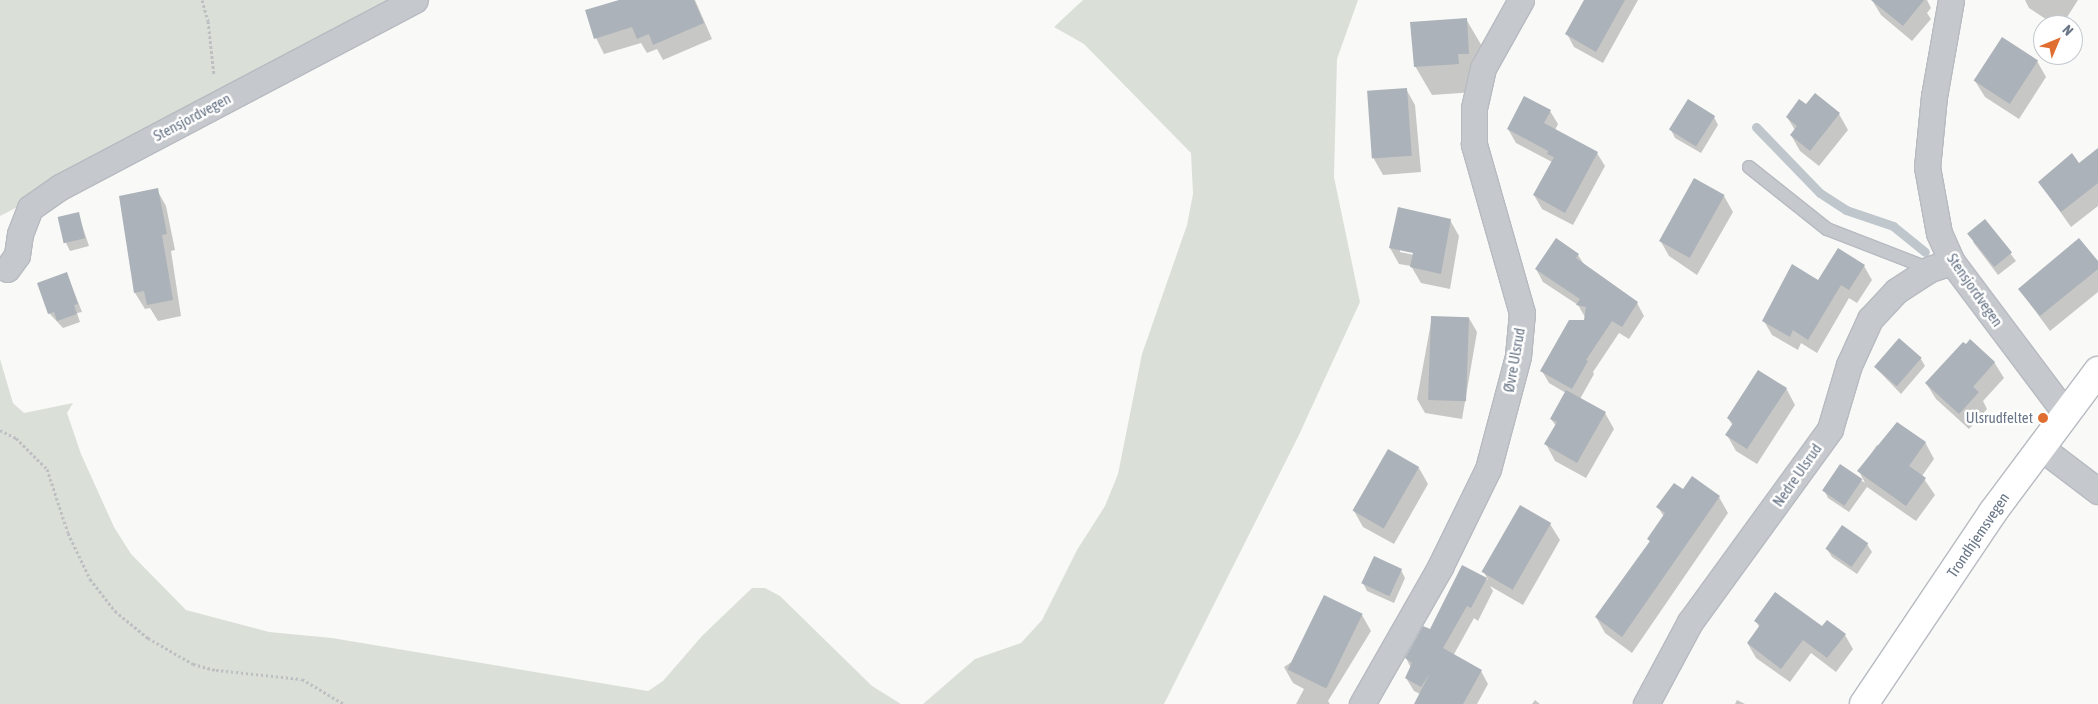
<!DOCTYPE html>
<html>
<head>
<meta charset="utf-8">
<style>
	body { margin:0 }
	#map { position:relative; width:2098px; height:704px; overflow:hidden; background:#f9f9f7; font-family:"Asap Condensed",sans-serif }
	div>[style] { position:absolute }
	[style*='--x'] { left:calc(var(--x)*1px); top:calc(var(--y)*1px); width:calc(var(--w)*1px); rotate:calc(var(--a)*1deg) }
	.green>* { inset:0; background:#dae0d8 }
	.shadow>* { inset:0; background:#0003 }
	.stream>* { height:9px; margin:-4.5px; padding:0 4.5px; transform-origin:4.5px; border-radius:4.5px; background:#bfc7cd }
	.building>* { inset:0; background:#acb2b9; transform-origin:0 0 }
	.path>* { height:3px; margin-top:-1.5px; transform-origin:0; background:repeating-linear-gradient(90deg,#bdbfc2 0 2.5px,transparent 0 5px) }
	.roads { filter:drop-shadow(1px 0 #b7bbc1) drop-shadow(-1px 0 #b7bbc1) drop-shadow(0 1px #b7bbc1) drop-shadow(0 -1px #b7bbc1) }
	.lane>* { height:12px; margin:-6px; padding:0 6px; transform-origin:6px; border-radius:6px; background:#c5c8cc }
	.street>* { height:25px; margin:-12.5px; padding:0 12.5px; transform-origin:12.5px; border-radius:12.5px; background:#c5c8cc }
	.secondary>* { height:28px; margin:-14px; padding:0 14px; transform-origin:14px; border-radius:14px; background:#fff }
	.dots>* { width:14px; height:14px; translate:-50% -50%; box-sizing:border-box; border:2px solid #fff; border-radius:50% }
	span { translate:-50% -50%; white-space:nowrap; text-align:center; line-height:1.15; -webkit-text-stroke:5px #fff; paint-order:stroke }
	.street-label { font-size:15px; color:#697687 }
	.poi-label { font-size:15px; color:#697687 }
	.right { translate:-100% -50%; text-align:right }
	.north { position:absolute; left:2033px; top:15px; width:50px; height:50px; box-sizing:border-box; background:#fff; border:1px solid #c3c8cf; border-radius:50%; rotate:45deg; font-size:14px; font-weight:700; line-height:20px; text-align:center; color:#697687 }
	.north::after { content:''; display:block; margin:auto; width:18px; height:22px; background:#e06e30; clip-path:polygon(50% 0,100% 100%,50% 72%,0 100%) }
</style>
</head>
<body>
<div id="map">
	<div class="green">
		<div style="clip-path:polygon(0 0,423px 0,200px 124px,165px 147px,93px 168px,0 216px)"></div>
		<div style="clip-path:polygon(1083px 0,1358px 0,1337px 59px,1334px 177px,1360px 302px,1298px 437px,1164px 704px,923px 704px,975px 659px,1021px 643px,1042px 620px,1077px 550px,1105px 506px,1118px 474px,1142px 354px,1187px 225px,1193px 194px,1191px 153px,1084px 44px,1054px 27px)"></div>
		<div style="clip-path:polygon(0 359px,13px 403px,24px 413px,73px 403px,67px 413px,81px 454px,114px 527px,131px 554px,186px 610px,269px 632px,332px 638px,648px 691px,663px 681px,702px 636px,752px 588px,765px 588px,780px 596px,872px 686px,901px 704px,0 704px)"></div>
	</div>
	<div class="shadow">
		<div style="clip-path:polygon(623px 0,695px 0,712px 39px,663px 60px,657px 49px,647px 53px,641px 43px,604px 54px,596px 38px)"></div>
		<div style="clip-path:polygon(1586px 0,1638px 0,1603px 63px,1574px 47px,1567px 34px)"></div>
		<div style="clip-path:polygon(1872px 0,1927px 0,1931px 8px,1927px 13px,1931px 19px,1912px 41px,1881px 15px)"></div>
		<div style="clip-path:polygon(2025px 0,2078px 0,2062px 25px,2055px 25px,2029px 8px)"></div>
		<div style="clip-path:polygon(1466px 19px,1483px 48px,1475px 92px,1432px 95px,1415px 66px)"></div>
		<div style="clip-path:polygon(2037px 61px,2046px 77px,2019px 119px,1985px 97px,1975px 81px)"></div>
		<div style="clip-path:polygon(1406px 89px,1415px 105px,1421px 172px,1383px 175px,1374px 159px,1368px 92px)"></div>
		<div style="clip-path:polygon(1806px 106px,1839px 114px,1848px 130px,1819px 166px,1800px 151px,1791px 135px,1795px 130px,1787px 117px)"></div>
		<div style="clip-path:polygon(1550px 111px,1558px 124px,1555px 130px,1597px 153px,1605px 166px,1573px 225px,1542px 209px,1534px 195px,1552px 162px,1516px 143px,1508px 129px)"></div>
		<div style="clip-path:polygon(1714px 117px,1718px 125px,1701px 153px,1675px 138px,1671px 130px)"></div>
		<div style="clip-path:polygon(2098px 150px,2098px 206px,2071px 227px,2039px 182px,2079px 165px)"></div>
		<div style="clip-path:polygon(157px 190px,166px 206px,175px 250px,171px 251px,181px 316px,158px 321px,150px 308px,145px 309px,135px 293px)"></div>
		<div style="clip-path:polygon(1724px 196px,1733px 212px,1697px 275px,1669px 256px,1660px 240px)"></div>
		<div style="clip-path:polygon(78px 213px,89px 246px,70px 251px,66px 243px)"></div>
		<div style="clip-path:polygon(evenodd,1450px 220px,1459px 236px,1450px 289px,1421px 283px,1411px 266px,1399px 264px,1390px 248px,1450px 220px,1400px 249px,1420px 254px,1419px 256px,1400px 252px,1400px 249px)"></div>
		<div style="clip-path:polygon(1985px 220px,2016px 261px,1998px 275px,1973px 242px)"></div>
		<div style="clip-path:polygon(1578px 255px,1585px 266px,1637px 303px,1644px 316px,1629px 339px,1619px 333px,1593px 372px,1594px 374px,1580px 399px,1605px 413px,1614px 429px,1586px 478px,1555px 461px,1546px 444px,1556px 426px,1551px 419px,1566px 393px,1549px 383px,1542px 371px,1585px 322px,1585px 317px,1578px 305px,1543px 282px,1536px 269px)"></div>
		<div style="clip-path:polygon(2098px 263px,2098px 292px,2050px 331px,2020px 290px)"></div>
		<div style="clip-path:polygon(1864px 266px,1872px 280px,1857px 303px,1849px 298px,1817px 353px,1801px 343px,1798px 350px,1772px 335px,1764px 321px,1819px 282px)"></div>
		<div style="clip-path:polygon(67px 274px,82px 312px,77px 313px,80px 322px,63px 328px,49px 313px)"></div>
		<div style="clip-path:polygon(1432px 317px,1469px 318px,1477px 332px,1462px 419px,1425px 413px,1417px 399px)"></div>
		<div style="clip-path:polygon(1921px 359px,1925px 366px,1901px 394px,1875px 367px)"></div>
		<div style="clip-path:polygon(1994px 362px,2004px 378px,1983px 401px,1987px 409px,1969px 429px,1936px 399px,1926px 383px)"></div>
		<div style="clip-path:polygon(1786px 388px,1795px 405px,1757px 464px,1736px 451px,1727px 435px,1733px 426px,1728px 418px)"></div>
		<div style="clip-path:polygon(1925px 442px,1934px 459px,1922px 476px,1935px 495px,1916px 521px,1867px 487px,1849px 512px,1828px 498px,1824px 490px,1841px 466px,1865px 483px,1859px 471px,1877px 445px,1881px 447px)"></div>
		<div style="clip-path:polygon(1419px 468px,1428px 484px,1394px 544px,1363px 527px,1354px 511px)"></div>
		<div style="clip-path:polygon(1692px 478px,1719px 497px,1728px 513px,1632px 653px,1605px 633px,1596px 617px,1651px 543px,1648px 539px,1664px 517px,1658px 507px,1683px 491px)"></div>
		<div style="clip-path:polygon(1550px 524px,1560px 540px,1523px 605px,1490px 586px,1493px 591px,1478px 621px,1474px 618px,1453px 656px,1481px 671px,1488px 684px,1477px 704px,1415px 704px,1420px 694px,1414px 691px,1406px 678px,1411px 668px,1406px 658px,1430px 631px,1463px 567px,1488px 580px,1484px 572px)"></div>
		<div style="clip-path:polygon(1842px 527px,1867px 544px,1872px 552px,1857px 574px,1832px 557px,1827px 549px)"></div>
		<div style="clip-path:polygon(1401px 570px,1405px 578px,1394px 603px,1367px 591px,1363px 583px)"></div>
		<div style="clip-path:polygon(1362px 615px,1371px 631px,1328px 701px,1330px 704px,1296px 704px,1304px 689px,1293px 683px,1284px 667px)"></div>
		<div style="clip-path:polygon(1756px 621px,1822px 627px,1845px 635px,1853px 649px,1836px 672px,1811px 653px,1790px 682px,1756px 658px,1748px 644px,1759px 627px)"></div>
		<div style="clip-path:polygon(1535px 700px,1540px 704px,1532px 704px)"></div>
		<div style="clip-path:polygon(1737px 700px,1745px 704px,1735px 704px)"></div>
	</div>
	<div class="stream">
		<div style="--x:1756;--y:127;--w:92;--a:45.9"></div>
		<div style="--x:1820;--y:193;--w:31;--a:33"></div>
		<div style="--x:1846;--y:210;--w:50;--a:18.8"></div>
		<div style="--x:1893;--y:226;--w:41;--a:39.1"></div>
	</div>
	<div class="building">
		<div style="clip-path:polygon(619px 0,694px 0,704px 23px,653px 45px,649px 34px,637px 39px,632px 27px,594px 39px,585px 10px)"></div>
		<div style="clip-path:polygon(1584px 0,1625px 0,1596px 52px,1565px 34px)"></div>
		<div style="clip-path:polygon(1871px 0,1924px 0,1903px 26px)"></div>
		<div style="clip-path:polygon(1467px 18px,1469px 54px,1458px 54px,1459px 64px,1414px 67px,1410px 22px)"></div>
		<div style="left:2002px;top:37px;width:43px;height:52px;rotate:33deg"></div>
		<div style="left:1407px;top:88px;width:68px;height:40px;rotate:86deg"></div>
		<div style="clip-path:polygon(1815px 93px,1840px 113px,1810px 151px,1790px 135px,1797px 126px,1786px 117px,1799px 99px,1806px 104px)"></div>
		<div style="clip-path:polygon(1524px 96px,1551px 110px,1544px 123px,1598px 152px,1565px 213px,1533px 195px,1554px 157px,1547px 154px,1548px 151px,1507px 129px)"></div>
		<div style="left:1688px;top:99px;width:32px;height:36px;rotate:32deg"></div>
		<div style="clip-path:polygon(2098px 148px,2098px 183px,2061px 212px,2038px 182px,2072px 153px,2079px 163px)"></div>
		<div style="left:1694px;top:178px;width:35px;height:72px;rotate:29deg"></div>
		<div style="clip-path:polygon(158px 188px,167px 234px,162px 235px,173px 300px,147px 305px,144px 291px,134px 293px,119px 196px)"></div>
		<div style="clip-path:polygon(1398px 207px,1451px 219px,1441px 274px,1410px 267px,1413px 253px,1389px 248px)"></div>
		<div style="left:79px;top:212px;width:27px;height:22px;rotate:77deg"></div>
		<div style="left:1985px;top:219px;width:43px;height:23px;rotate:51deg"></div>
		<div style="clip-path:polygon(1556px 238px,1579px 254px,1576px 258px,1638px 302px,1622px 327px,1612px 321px,1586px 360px,1588px 361px,1572px 389px,1540px 371px,1569px 320px,1584px 320px,1586px 307px,1576px 305px,1580px 299px,1535px 269px)"></div>
		<div style="clip-path:polygon(2079px 238px,2098px 261px,2098px 269px,2040px 316px,2018px 289px)"></div>
		<div style="clip-path:polygon(1838px 248px,1865px 265px,1849px 290px,1841px 285px,1808px 340px,1793px 330px,1790px 337px,1762px 321px,1792px 264px,1818px 280px)"></div>
		<div style="clip-path:polygon(67px 272px,78px 304px,74px 305px,77px 314px,57px 321px,54px 312px,48px 314px,37px 283px)"></div>
		<div style="left:1431px;top:316px;width:38px;height:84px;rotate:2deg"></div>
		<div style="left:1899px;top:338px;width:30px;height:38px;rotate:41deg"></div>
		<div style="clip-path:polygon(1970px 339px,1995px 362px,1973px 387px,1979px 392px,1959px 414px,1925px 383px,1963px 342px,1966px 344px)"></div>
		<div style="clip-path:polygon(1758px 370px,1787px 388px,1747px 449px,1725px 435px,1733px 423px,1727px 418px)"></div>
		<div style="clip-path:polygon(1566px 390px,1606px 412px,1577px 463px,1544px 444px,1557px 422px,1550px 419px)"></div>
		<div style="clip-path:polygon(1897px 422px,1926px 442px,1909px 466px,1926px 478px,1906px 506px,1857px 471px)"></div>
		<div style="left:1388px;top:449px;width:36px;height:71px;rotate:30deg"></div>
		<div style="left:1840px;top:464px;width:27px;height:32px;rotate:34deg"></div>
		<div style="clip-path:polygon(1692px 476px,1720px 496px,1622px 637px,1595px 617px,1650px 541px,1647px 539px,1665px 513px,1656px 507px,1674px 483px,1683px 489px)"></div>
		<div style="left:1520px;top:505px;width:36px;height:77px;rotate:30deg"></div>
		<div style="left:1842px;top:525px;width:32px;height:29px;rotate:35deg"></div>
		<div style="left:1374px;top:556px;width:31px;height:30px;rotate:25deg"></div>
		<div style="clip-path:polygon(1462px 565px,1487px 578px,1471px 608px,1467px 606px,1443px 648px,1482px 670px,1463px 704px,1414px 704px,1430px 673px,1421px 687px,1405px 678px,1412px 663px,1405px 658px,1423px 626px,1430px 629px)"></div>
		<div style="clip-path:polygon(1775px 592px,1822px 626px,1827px 620px,1846px 634px,1827px 658px,1803px 640px,1781px 669px,1747px 643px,1760px 625px,1754px 621px)"></div>
		<div style="left:1324px;top:595px;width:43px;height:83px;rotate:26deg"></div>
	</div>
	<div class="path">
		<div style="--x:202;--y:0;--w:22;--a:74"></div>
		<div style="--x:208;--y:21;--w:54;--a:83.7"></div>
		<div style="--x:0;--y:430;--w:18;--a:27"></div>
		<div style="--x:16;--y:438;--w:44;--a:45"></div>
		<div style="--x:47;--y:469;--w:67;--a:71.8"></div>
		<div style="--x:68;--y:533;--w:51;--a:64.4"></div>
		<div style="--x:90;--y:579;--w:41;--a:52"></div>
		<div style="--x:115;--y:611;--w:43;--a:39.3"></div>
		<div style="--x:148;--y:638;--w:52;--a:30"></div>
		<div style="--x:193;--y:664;--w:24;--a:15"></div>
		<div style="--x:216;--y:670;--w:86;--a:6"></div>
		<div style="--x:302;--y:679;--w:49;--a:30.8"></div>
	</div>
	<div class="roads">
		<div class="lane">
			<div style="--x:1749;--y:167;--w:100;--a:38.5"></div>
			<div style="--x:1827;--y:229;--w:110;--a:21.2"></div>
		</div>
		<div class="street">
			<div style="--x:1951;--y:0;--w:97;--a:100"></div>
			<div style="--x:1934;--y:96;--w:71;--a:95.6"></div>
			<div style="--x:1927;--y:167;--w:67;--a:79.7"></div>
			<div style="--x:1939;--y:233;--w:32;--a:66"></div>
			<div style="--x:1952;--y:262;--w:190;--a:53.1"></div>
			<div style="--x:7;--y:269;--w:17;--a:-54"></div>
			<div style="--x:17;--y:255;--w:21;--a:-82"></div>
			<div style="--x:20;--y:234;--w:28;--a:-69"></div>
			<div style="--x:30;--y:208;--w:37;--a:-35"></div>
			<div style="--x:60;--y:187;--w:401;--a:-27.8"></div>
			<div style="--x:2040;--y:447;--w:73;--a:37.2"></div>
			<div style="--x:1362;--y:704;--w:158;--a:-60.3"></div>
			<div style="--x:1440;--y:567;--w:109;--a:-63.9"></div>
			<div style="--x:1488;--y:469;--w:117;--a:-75.1"></div>
			<div style="--x:1518;--y:356;--w:43;--a:-84.7"></div>
			<div style="--x:1522;--y:313;--w:176;--a:-105.9"></div>
			<div style="--x:1474;--y:144;--w:36;--a:-90"></div>
			<div style="--x:1474;--y:108;--w:41;--a:-77.3"></div>
			<div style="--x:1483;--y:68;--w:78;--a:-60.8"></div>
			<div style="--x:1646;--y:704;--w:93;--a:-61.8"></div>
			<div style="--x:1690;--y:622;--w:238;--a:-54"></div>
			<div style="--x:1830;--y:429;--w:67;--a:-73.5"></div>
			<div style="--x:1849;--y:365;--w:51;--a:-65.5"></div>
			<div style="--x:1870;--y:319;--w:38;--a:-47"></div>
			<div style="--x:1896;--y:291;--w:40;--a:-32.9"></div>
			<div style="--x:1930;--y:269;--w:23;--a:-18"></div>
		</div>
		<div class="secondary">
			<div style="--x:1864;--y:704;--w:231;--a:-56.1"></div>
			<div style="--x:1993;--y:512;--w:176;--a:-53.3"></div>
		</div>
	</div>
	<div class="dots">
		<div style="left:2043px;top:418px;background:#e06e30"></div>
	</div>
	<div class="street-label">
		<span style="left:192px;top:117px;rotate:-28deg">Stensjordvegen</span>
		<span style="left:1975px;top:290px;rotate:55deg">Stensjordvegen</span>
		<span style="left:1514px;top:360px;rotate:-80deg">Øvre Ulsrud</span>
		<span style="left:1797px;top:475px;rotate:-55deg">Nedre Ulsrud</span>
		<span style="left:1978px;top:535px;rotate:-56deg">Trondhjemsvegen</span>
	</div>
	<div class="poi-label">
		<span class="right" style="left:2033px;top:418px">Ulsrudfeltet</span>
	</div>
	<div class="north">N</div>
</div>
</body>
</html>
